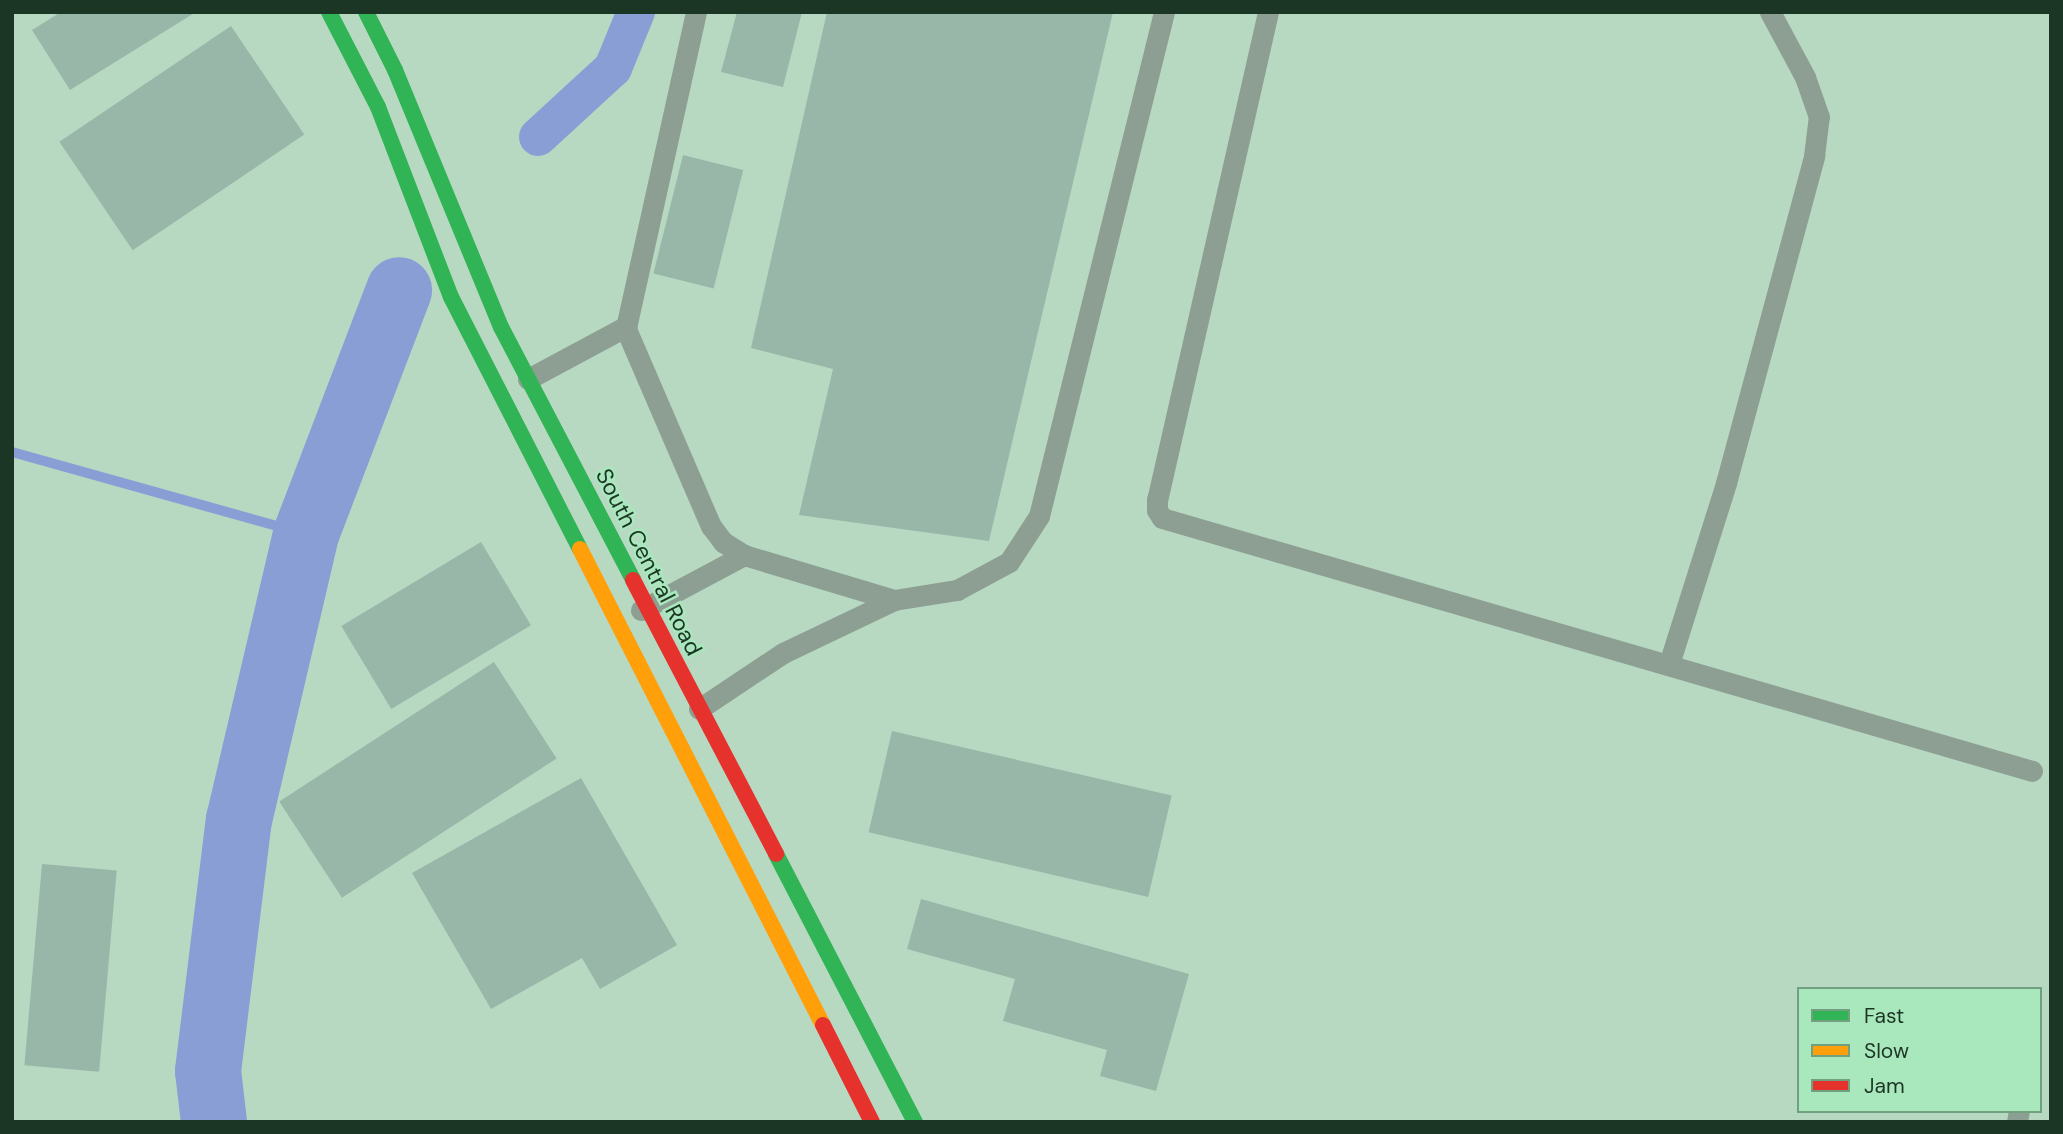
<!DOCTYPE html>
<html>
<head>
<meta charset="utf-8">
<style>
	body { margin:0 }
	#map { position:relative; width:2063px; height:1134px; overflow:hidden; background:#b7d9c2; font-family:"DM Sans",sans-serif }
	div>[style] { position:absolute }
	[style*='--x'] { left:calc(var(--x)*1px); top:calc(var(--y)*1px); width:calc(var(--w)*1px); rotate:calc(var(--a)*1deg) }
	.stream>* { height:10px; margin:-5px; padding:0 5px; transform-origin:5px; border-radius:5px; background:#8a9ed6 }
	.canal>* { height:38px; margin:-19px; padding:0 19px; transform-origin:19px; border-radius:19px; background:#8a9ed6 }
	.river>* { height:66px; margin:-33px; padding:0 33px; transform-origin:33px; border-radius:33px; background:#8a9ed6 }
	.building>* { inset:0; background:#98b7a9; transform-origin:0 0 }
	.lane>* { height:21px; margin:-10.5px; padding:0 10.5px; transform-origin:10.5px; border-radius:10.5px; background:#8d9f93 }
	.fast>* { height:16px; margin:-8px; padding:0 8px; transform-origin:8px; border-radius:8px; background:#30b455 }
	.slow>* { height:16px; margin:-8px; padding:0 8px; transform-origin:8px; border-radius:8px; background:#ff9f0a }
	.jam>* { height:16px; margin:-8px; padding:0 8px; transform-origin:8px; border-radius:8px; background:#e5322d }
	span { translate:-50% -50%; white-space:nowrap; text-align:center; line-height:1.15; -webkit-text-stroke:5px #a9e7bd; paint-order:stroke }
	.street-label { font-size:23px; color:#1c3625 }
	.frame { position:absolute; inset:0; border:14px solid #1c3625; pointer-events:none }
	.legend { position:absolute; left:1797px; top:987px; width:245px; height:126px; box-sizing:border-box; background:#a9e7bd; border:2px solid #71a080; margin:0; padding:9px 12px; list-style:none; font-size:21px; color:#1c3625 }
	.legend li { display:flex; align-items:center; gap:14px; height:35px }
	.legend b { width:35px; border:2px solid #71a080 }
</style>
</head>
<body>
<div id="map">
	<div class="stream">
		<div style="--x:12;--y:452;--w:305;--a:15.6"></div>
	</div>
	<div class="canal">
		<div style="--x:538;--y:137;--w:102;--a:-42.6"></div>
		<div style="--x:613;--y:68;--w:61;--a:-67.7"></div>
	</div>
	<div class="river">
		<div style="--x:214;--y:1122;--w:51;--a:-96.7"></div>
		<div style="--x:208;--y:1071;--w:253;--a:-83"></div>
		<div style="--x:239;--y:820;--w:294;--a:-76.8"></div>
		<div style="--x:306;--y:534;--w:261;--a:-69.1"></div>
	</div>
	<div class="building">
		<div style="clip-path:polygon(61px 12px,196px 12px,70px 90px,32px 30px)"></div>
		<div style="clip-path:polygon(737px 12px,802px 12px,783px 87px,721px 72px)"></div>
		<div style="clip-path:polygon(827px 12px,1113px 12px,989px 541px,799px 515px,833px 369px,751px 348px)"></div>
		<div style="left:231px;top:26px;width:131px;height:207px;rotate:56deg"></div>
		<div style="left:683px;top:155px;width:62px;height:122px;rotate:14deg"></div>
		<div style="left:481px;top:542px;width:97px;height:163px;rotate:59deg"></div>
		<div style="left:494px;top:662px;width:115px;height:256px;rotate:57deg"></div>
		<div style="left:892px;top:731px;width:287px;height:104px;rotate:13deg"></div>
		<div style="clip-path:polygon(581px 778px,677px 945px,600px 989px,582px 958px,491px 1009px,412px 873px)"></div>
		<div style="left:42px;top:864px;width:75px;height:202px;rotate:5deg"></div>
		<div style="clip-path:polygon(921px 899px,1189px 974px,1156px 1091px,1100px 1076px,1107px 1050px,1003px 1021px,1015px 979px,907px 949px)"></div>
	</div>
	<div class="lane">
		<div style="--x:696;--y:12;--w:325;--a:102.5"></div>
		<div style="--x:626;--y:329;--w:215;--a:66.7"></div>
		<div style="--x:711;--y:526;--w:20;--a:53"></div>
		<div style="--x:723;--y:542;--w:25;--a:32"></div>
		<div style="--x:744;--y:555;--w:157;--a:16.7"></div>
		<div style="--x:894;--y:600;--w:64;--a:-9"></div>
		<div style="--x:957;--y:590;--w:59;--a:-28.3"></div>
		<div style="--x:1009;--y:562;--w:55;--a:-56.9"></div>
		<div style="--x:1039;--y:516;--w:519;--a:-76.07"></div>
		<div style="--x:1268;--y:12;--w:499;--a:102.8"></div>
		<div style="--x:1157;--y:499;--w:11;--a:90"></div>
		<div style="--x:1157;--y:510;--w:9;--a:58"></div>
		<div style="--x:1162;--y:518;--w:906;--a:16.21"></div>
		<div style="--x:528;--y:379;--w:112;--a:-28.2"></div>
		<div style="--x:641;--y:610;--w:117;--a:-28.1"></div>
		<div style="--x:1669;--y:664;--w:190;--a:-72.5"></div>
		<div style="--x:1726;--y:483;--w:339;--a:-74.9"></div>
		<div style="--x:1814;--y:156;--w:39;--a:-83"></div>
		<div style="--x:1819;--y:117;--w:42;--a:-109.3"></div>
		<div style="--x:1805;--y:77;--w:74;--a:-118.3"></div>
		<div style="--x:699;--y:709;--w:101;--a:-33.7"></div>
		<div style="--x:783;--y:653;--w:123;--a:-25.5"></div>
		<div style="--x:2017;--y:1122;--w:11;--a:-80"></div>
	</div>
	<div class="fast">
		<div style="--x:329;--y:12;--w:107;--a:62.7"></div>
		<div style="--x:378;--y:107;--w:204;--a:69"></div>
		<div style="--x:451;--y:297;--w:283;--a:62.9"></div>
		<div style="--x:366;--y:12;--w:65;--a:63.4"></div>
		<div style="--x:395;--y:70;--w:278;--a:67.6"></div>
		<div style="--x:501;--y:327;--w:285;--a:62.4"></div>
		<div style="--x:776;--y:854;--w:302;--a:62.6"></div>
	</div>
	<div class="slow">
		<div style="--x:580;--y:549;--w:534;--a:62.96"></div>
	</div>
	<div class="jam">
		<div style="--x:633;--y:580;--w:309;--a:62.4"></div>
		<div style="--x:823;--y:1025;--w:109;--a:63.2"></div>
	</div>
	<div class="street-label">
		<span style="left:649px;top:562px;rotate:63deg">South Central Road</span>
	</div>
	<div class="frame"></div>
	<ul class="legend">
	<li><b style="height:9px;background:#30b455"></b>Fast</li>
	<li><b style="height:9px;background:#ff9f0a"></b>Slow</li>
	<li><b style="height:9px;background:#e5322d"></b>Jam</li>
	</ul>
</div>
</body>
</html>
